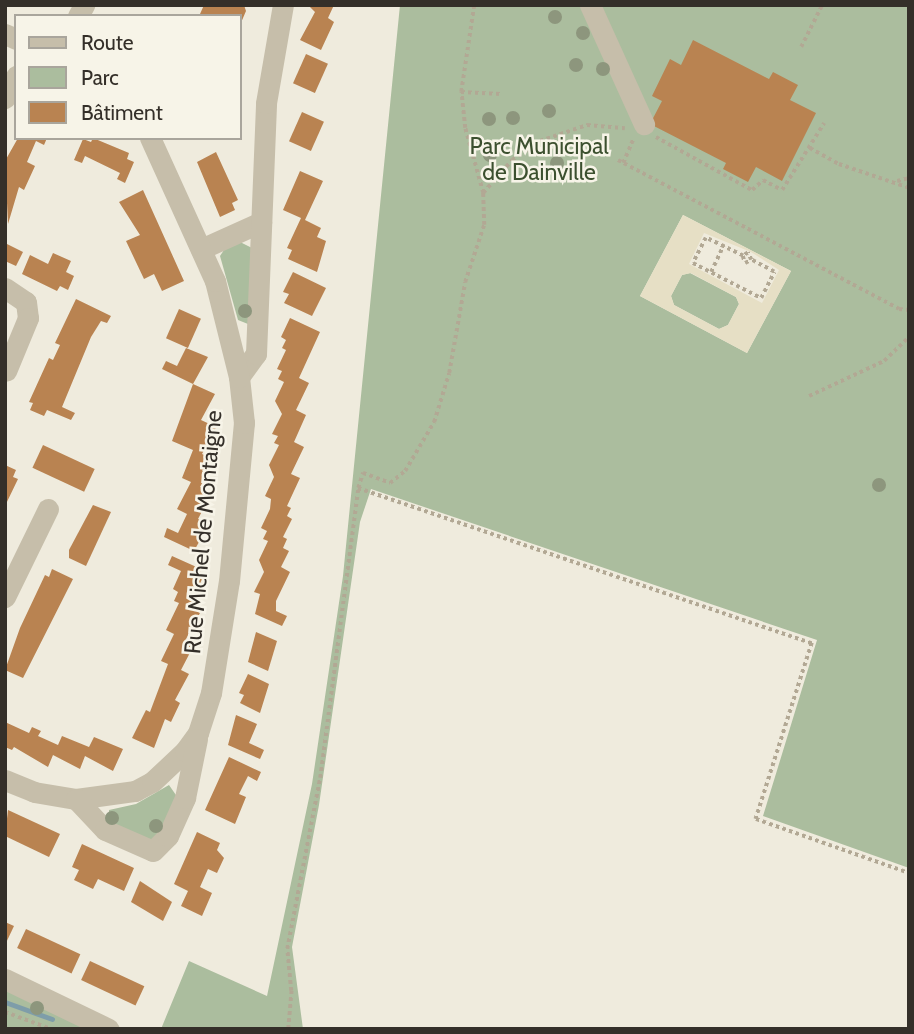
<!DOCTYPE html>
<html>
<head>
<meta charset="utf-8">
<style>
	body { margin:0 }
	#map { position:relative; width:914px; height:1034px; overflow:hidden; background:#efebdd; font-family:Cabin,sans-serif }
	div>[style] { position:absolute }
	[style*='--x'] { left:calc(var(--x)*1px); top:calc(var(--y)*1px); width:calc(var(--w)*1px); rotate:calc(var(--a)*1deg) }
	.green>* { inset:0; background:#abbd9e }
	.plaza>* { inset:0; background:#e6dfc5 }
	.stream>* { height:5px; margin:-2.5px; padding:0 2.5px; transform-origin:2.5px; border-radius:2.5px; background:#7e9da9 }
	.building>* { inset:0; background:#b98351; transform-origin:0 0 }
	.path>* { height:3.5px; margin-top:-1.75px; transform-origin:0; background:repeating-linear-gradient(90deg,#b2a894 0 3.5px,transparent 0 7px) }
	.minor>* { height:21px; margin:-10.5px; padding:0 10.5px; transform-origin:10.5px; border-radius:10.5px; background:#c6beaa }
	.trees>* { width:14px; height:14px; margin:-7px; border-radius:50%; background:#8d967d }
	span { translate:-50% -50%; white-space:nowrap; text-align:center; line-height:1.15; -webkit-text-stroke:5px #f7f4e8; paint-order:stroke }
	.park-label { font-size:23px; color:#3c502f }
	.street-label { font-size:23px; color:#342f29 }
	.frame { position:absolute; inset:0; border:7px solid #342f29; pointer-events:none }
	.legend { position:absolute; left:14px; top:14px; width:228px; height:126px; box-sizing:border-box; background:#f7f4e8; border:2px solid #a9a59c; margin:0; padding:9px 12px; list-style:none; font-size:21px; color:#342f29 }
	.legend li { display:flex; align-items:center; gap:14px; height:35px }
	.legend b { width:35px; border:2px solid #a9a59c }
</style>
</head>
<body>
<div id="map">
	<div class="green">
		<div style="clip-path:polygon(evenodd,400px 5px,909px 5px,909px 868px,763px 816px,817px 640px,371px 489px,360px 522px,319px 805px,292px 947px,303px 1029px,161px 1029px,189px 961px,267px 996px,312px 784px,343px 576px,400px 5px,683px 215px,791px 271px,747px 353px,640px 296px,683px 215px)"></div>
		<div style="clip-path:polygon(240px 242px,254px 249px,248px 324px,238px 320px,220px 256px,226px 247px)"></div>
		<div style="clip-path:polygon(690px 273px,736px 297px,739px 304px,728px 325px,719px 329px,674px 305px,671px 296px,682px 275px)"></div>
		<div style="clip-path:polygon(169px 785px,178px 798px,153px 842px,109px 823px,109px 810px,136px 804px)"></div>
		<div style="clip-path:polygon(5px 989px,94px 1029px,5px 1029px)"></div>
	</div>
	<div class="plaza">
		<div style="clip-path:polygon(evenodd,683px 215px,791px 271px,747px 353px,640px 296px,683px 215px,704px 233px,751px 252px,779px 270px,762px 303px,689px 264px,704px 233px,683px 215px,691px 273px,736px 297px,739px 304px,728px 325px,719px 329px,674px 305px,671px 296px,682px 275px,691px 273px)"></div>
	</div>
	<div class="stream">
		<div style="--x:5;--y:1002;--w:50;--a:19.9"></div>
	</div>
	<div class="building">
		<div style="clip-path:polygon(204px 5px,244px 5px,246px 11px,240px 25px,240px 16px,200px 14px)"></div>
		<div style="clip-path:polygon(308px 5px,334px 5px,328px 18px,334px 22px,321px 50px,300px 40px,315px 12px)"></div>
		<div style="clip-path:polygon(693px 40px,769px 79px,773px 72px,798px 85px,790px 100px,816px 113px,782px 181px,756px 167px,748px 182px,723px 169px,726px 163px,650px 124px,662px 101px,652px 96px,670px 59px,681px 65px)"></div>
		<div style="left:306px;top:54px;width:24px;height:32px;rotate:24deg"></div>
		<div style="left:302px;top:112px;width:24px;height:32px;rotate:24deg"></div>
		<div style="clip-path:polygon(18px 138px,47px 138px,44px 145px,36px 141px,27px 162px,35px 166px,24px 190px,19px 187px,8px 224px,5px 161px)"></div>
		<div style="clip-path:polygon(93px 138px,129px 153px,127px 159px,134px 162px,125px 183px,117px 179px,120px 173px,85px 156px,82px 163px,74px 160px,83px 139px,91px 142px)"></div>
		<div style="clip-path:polygon(216px 152px,238px 200px,232px 203px,235px 210px,220px 217px,197px 162px)"></div>
		<div style="clip-path:polygon(300px 171px,323px 181px,305px 220px,321px 228px,317px 237px,326px 241px,317px 272px,288px 259px,292px 250px,287px 248px,301px 218px,283px 210px)"></div>
		<div style="clip-path:polygon(143px 190px,184px 281px,162px 291px,154px 274px,144px 279px,126px 241px,140px 235px,119px 202px)"></div>
		<div style="clip-path:polygon(5px 243px,23px 252px,16px 266px,5px 261px)"></div>
		<div style="clip-path:polygon(53px 253px,71px 261px,66px 272px,74px 276px,68px 290px,60px 286px,57px 291px,22px 274px,30px 255px,48px 264px)"></div>
		<div style="clip-path:polygon(293px 272px,326px 288px,312px 316px,284px 303px,289px 294px,283px 292px)"></div>
		<div style="clip-path:polygon(76px 299px,111px 316px,107px 323px,101px 321px,91px 337px,62px 407px,75px 413px,71px 420px,47px 410px,44px 416px,30px 410px,33px 403px,29px 402px,49px 358px,53px 360px,60px 345px,55px 343px)"></div>
		<div style="left:179px;top:309px;width:24px;height:32px;rotate:24deg"></div>
		<div style="clip-path:polygon(290px 318px,320px 332px,299px 378px,309px 383px,296px 410px,306px 415px,294px 442px,304px 447px,291px 474px,300px 478px,287px 506px,291px 508px,287px 516px,292px 519px,283px 537px,287px 539px,283px 548px,289px 551px,281px 567px,290px 572px,276px 601px,276px 611px,287px 616px,282px 626px,255px 614px,260px 594px,254px 592px,264px 572px,259px 560px,268px 541px,263px 539px,267px 531px,261px 528px,270px 509px,271px 499px,265px 496px,274px 477px,269px 465px,279px 445px,274px 443px,278px 436px,272px 434px,282px 414px,275px 401px,284px 382px,278px 379px,282px 371px,277px 369px,286px 350px,282px 348px,286px 340px,281px 337px)"></div>
		<div style="clip-path:polygon(186px 348px,208px 357px,193px 384px,215px 394px,201px 420px,216px 427px,202px 454px,215px 460px,200px 487px,212px 492px,198px 519px,209px 524px,194px 551px,164px 537px,167px 528px,178px 533px,187px 514px,177px 509px,191px 482px,182px 478px,193px 450px,172px 441px,193px 384px,162px 369px,166px 361px,177px 366px)"></div>
		<div style="left:43px;top:445px;width:57px;height:25px;rotate:25deg"></div>
		<div style="clip-path:polygon(5px 465px,16px 470px,13px 477px,18px 479px,5px 506px)"></div>
		<div style="clip-path:polygon(93px 505px,111px 512px,86px 566px,69px 558px,69px 550px)"></div>
		<div style="clip-path:polygon(172px 556px,201px 569px,198px 577px,202px 579px,193px 599px,199px 602px,195px 610px,200px 613px,186px 639px,195px 643px,181px 670px,189px 674px,175px 700px,180px 703px,171px 722px,165px 719px,154px 748px,132px 738px,146px 710px,150px 712px,168px 664px,161px 661px,174px 634px,166px 630px,179px 603px,174px 601px,178px 592px,173px 589px,181px 571px,168px 565px)"></div>
		<div style="clip-path:polygon(52px 569px,73px 579px,23px 678px,5px 670px,20px 628px,45px 575px,49px 577px)"></div>
		<div style="clip-path:polygon(256px 632px,277px 641px,268px 671px,248px 662px)"></div>
		<div style="clip-path:polygon(248px 674px,269px 684px,260px 713px,240px 703px,244px 695px,239px 693px)"></div>
		<div style="clip-path:polygon(236px 715px,257px 724px,249px 743px,264px 750px,260px 759px,228px 745px)"></div>
		<div style="clip-path:polygon(5px 722px,29px 733px,32px 727px,41px 731px,38px 736px,58px 745px,62px 736px,89px 747px,94px 737px,123px 749px,113px 771px,85px 756px,80px 769px,53px 755px,48px 767px,14px 747px,12px 750px,5px 747px)"></div>
		<div style="clip-path:polygon(229px 757px,261px 772px,257px 781px,248px 776px,239px 794px,246px 797px,235px 824px,205px 810px)"></div>
		<div style="clip-path:polygon(8px 810px,60px 834px,49px 857px,5px 836px)"></div>
		<div style="clip-path:polygon(197px 832px,220px 843px,217px 850px,224px 858px,217px 873px,208px 869px,200px 887px,212px 893px,202px 916px,181px 906px,188px 891px,174px 884px)"></div>
		<div style="clip-path:polygon(82px 844px,134px 868px,124px 891px,98px 879px,93px 889px,74px 880px,79px 870px,72px 867px)"></div>
		<div style="clip-path:polygon(140px 881px,172px 902px,163px 921px,131px 902px)"></div>
		<div style="clip-path:polygon(5px 922px,14px 926px,5px 945px)"></div>
		<div style="left:26px;top:929px;width:60px;height:21px;rotate:25deg"></div>
		<div style="left:90px;top:961px;width:60px;height:21px;rotate:25deg"></div>
	</div>
	<div class="path">
		<div style="--x:801;--y:47;--w:47;--a:-63.4"></div>
		<div style="--x:461;--y:92;--w:40;--a:2.9"></div>
		<div style="--x:656;--y:137;--w:110;--a:28.9"></div>
		<div style="--x:752;--y:190;--w:15;--a:-42"></div>
		<div style="--x:763;--y:180;--w:21;--a:28"></div>
		<div style="--x:782;--y:190;--w:79;--a:-57.9"></div>
		<div style="--x:810;--y:148;--w:33;--a:29"></div>
		<div style="--x:839;--y:164;--w:74;--a:18.9"></div>
		<div style="--x:618;--y:160;--w:318;--a:27.9"></div>
		<div style="--x:899;--y:309;--w:10;--a:6"></div>
		<div style="--x:623;--y:163;--w:26;--a:-67"></div>
		<div style="--x:897;--y:181;--w:12;--a:-14"></div>
		<div style="--x:483;--y:193;--w:44;--a:-48.7"></div>
		<div style="--x:512;--y:160;--w:34;--a:-34"></div>
		<div style="--x:540;--y:141;--w:50;--a:-18.8"></div>
		<div style="--x:587;--y:125;--w:38;--a:5"></div>
		<div style="--x:743;--y:256;--w:7;--a:74"></div>
		<div style="--x:745;--y:263;--w:7;--a:-27"></div>
		<div style="--x:751;--y:260;--w:8;--a:-113"></div>
		<div style="--x:748;--y:253;--w:6;--a:149"></div>
		<div style="--x:743;--y:256;--w:41;--a:-154.1"></div>
		<div style="--x:706;--y:238;--w:28;--a:117"></div>
		<div style="--x:693;--y:263;--w:76;--a:27.2"></div>
		<div style="--x:761;--y:298;--w:29;--a:-63"></div>
		<div style="--x:774;--y:272;--w:26;--a:-152"></div>
		<div style="--x:711;--y:272;--w:29;--a:-65"></div>
		<div style="--x:809;--y:396;--w:83;--a:-25"></div>
		<div style="--x:884;--y:361;--w:35;--a:-44"></div>
		<div style="--x:358;--y:488;--w:480;--a:18.9"></div>
		<div style="--x:812;--y:643;--w:185;--a:107.7"></div>
		<div style="--x:756;--y:819;--w:162;--a:19.4"></div>
		<div style="--x:5;--y:1012;--w:49;--a:20.3"></div>
		<div style="--x:288;--y:1029;--w:38;--a:-85"></div>
		<div style="--x:291;--y:991;--w:42;--a:-95.4"></div>
		<div style="--x:287;--y:949;--w:174;--a:-79.1"></div>
		<div style="--x:320;--y:778;--w:292;--a:-82.5"></div>
		<div style="--x:358;--y:488;--w:16;--a:-72"></div>
		<div style="--x:363;--y:473;--w:29;--a:20"></div>
		<div style="--x:390;--y:483;--w:19;--a:-39"></div>
		<div style="--x:405;--y:471;--w:57;--a:-59.4"></div>
		<div style="--x:434;--y:422;--w:51;--a:-73"></div>
		<div style="--x:449;--y:373;--w:92;--a:-80"></div>
		<div style="--x:465;--y:282;--w:60;--a:-71.6"></div>
		<div style="--x:484;--y:225;--w:32;--a:-92"></div>
		<div style="--x:483;--y:193;--w:67;--a:-105.5"></div>
		<div style="--x:465;--y:128;--w:36;--a:-96"></div>
		<div style="--x:461;--y:92;--w:88;--a:-81.5"></div>
	</div>
	<div class="minor">
		<div style="--x:590;--y:5;--w:131;--a:65.6"></div>
		<div style="--x:78;--y:16;--w:13;--a:-61"></div>
		<div style="--x:5;--y:34;--w:12;--a:24"></div>
		<div style="--x:5;--y:98;--w:25;--a:-63"></div>
		<div style="--x:201;--y:249;--w:66;--a:-24.2"></div>
		<div style="--x:5;--y:288;--w:25;--a:34"></div>
		<div style="--x:26;--y:302;--w:16;--a:83"></div>
		<div style="--x:28;--y:318;--w:57;--a:112.5"></div>
		<div style="--x:239;--y:377;--w:29;--a:-54"></div>
		<div style="--x:256;--y:354;--w:251;--a:-87.7"></div>
		<div style="--x:266;--y:103;--w:99;--a:-80.2"></div>
		<div style="--x:5;--y:597;--w:98;--a:-64"></div>
		<div style="--x:5;--y:780;--w:31;--a:22"></div>
		<div style="--x:34;--y:792;--w:43;--a:9.5"></div>
		<div style="--x:76;--y:799;--w:60;--a:-7.7"></div>
		<div style="--x:135;--y:791;--w:19;--a:-28"></div>
		<div style="--x:152;--y:782;--w:45;--a:-43.2"></div>
		<div style="--x:185;--y:751;--w:22;--a:-54"></div>
		<div style="--x:198;--y:733;--w:42;--a:-72"></div>
		<div style="--x:211;--y:693;--w:113;--a:-80.9"></div>
		<div style="--x:229;--y:581;--w:159;--a:-84.6"></div>
		<div style="--x:244;--y:423;--w:46;--a:-96.2"></div>
		<div style="--x:239;--y:377;--w:99;--a:-104"></div>
		<div style="--x:215;--y:281;--w:157;--a:-114.4"></div>
		<div style="--x:76;--y:799;--w:42;--a:46.9"></div>
		<div style="--x:105;--y:830;--w:52;--a:23.6"></div>
		<div style="--x:153;--y:851;--w:21;--a:-45"></div>
		<div style="--x:168;--y:836;--w:42;--a:-65.9"></div>
		<div style="--x:185;--y:798;--w:60;--a:-78.5"></div>
		<div style="--x:5;--y:979;--w:115;--a:25.7"></div>
	</div>
	<div class="trees">
		<div style="left:555px;top:17px"></div>
		<div style="left:583px;top:33px"></div>
		<div style="left:576px;top:65px"></div>
		<div style="left:603px;top:69px"></div>
		<div style="left:549px;top:111px"></div>
		<div style="left:513px;top:118px"></div>
		<div style="left:489px;top:119px"></div>
		<div style="left:490px;top:155px"></div>
		<div style="left:557px;top:163px"></div>
		<div style="left:245px;top:311px"></div>
		<div style="left:879px;top:485px"></div>
		<div style="left:112px;top:818px"></div>
		<div style="left:156px;top:826px"></div>
		<div style="left:37px;top:1008px"></div>
	</div>
	<div class="park-label">
		<span style="left:539px;top:159px">Parc Municipal<br>de Dainville</span>
	</div>
	<div class="street-label">
		<span style="left:203px;top:532px;rotate:-85deg">Rue Michel de Montaigne</span>
	</div>
	<div class="frame"></div>
	<ul class="legend">
	<li><b style="height:9px;background:#c6beaa"></b>Route</li>
	<li><b style="height:19px;background:#abbd9e"></b>Parc</li>
	<li><b style="height:19px;background:#b98351"></b>Bâtiment</li>
	</ul>
</div>
</body>
</html>
